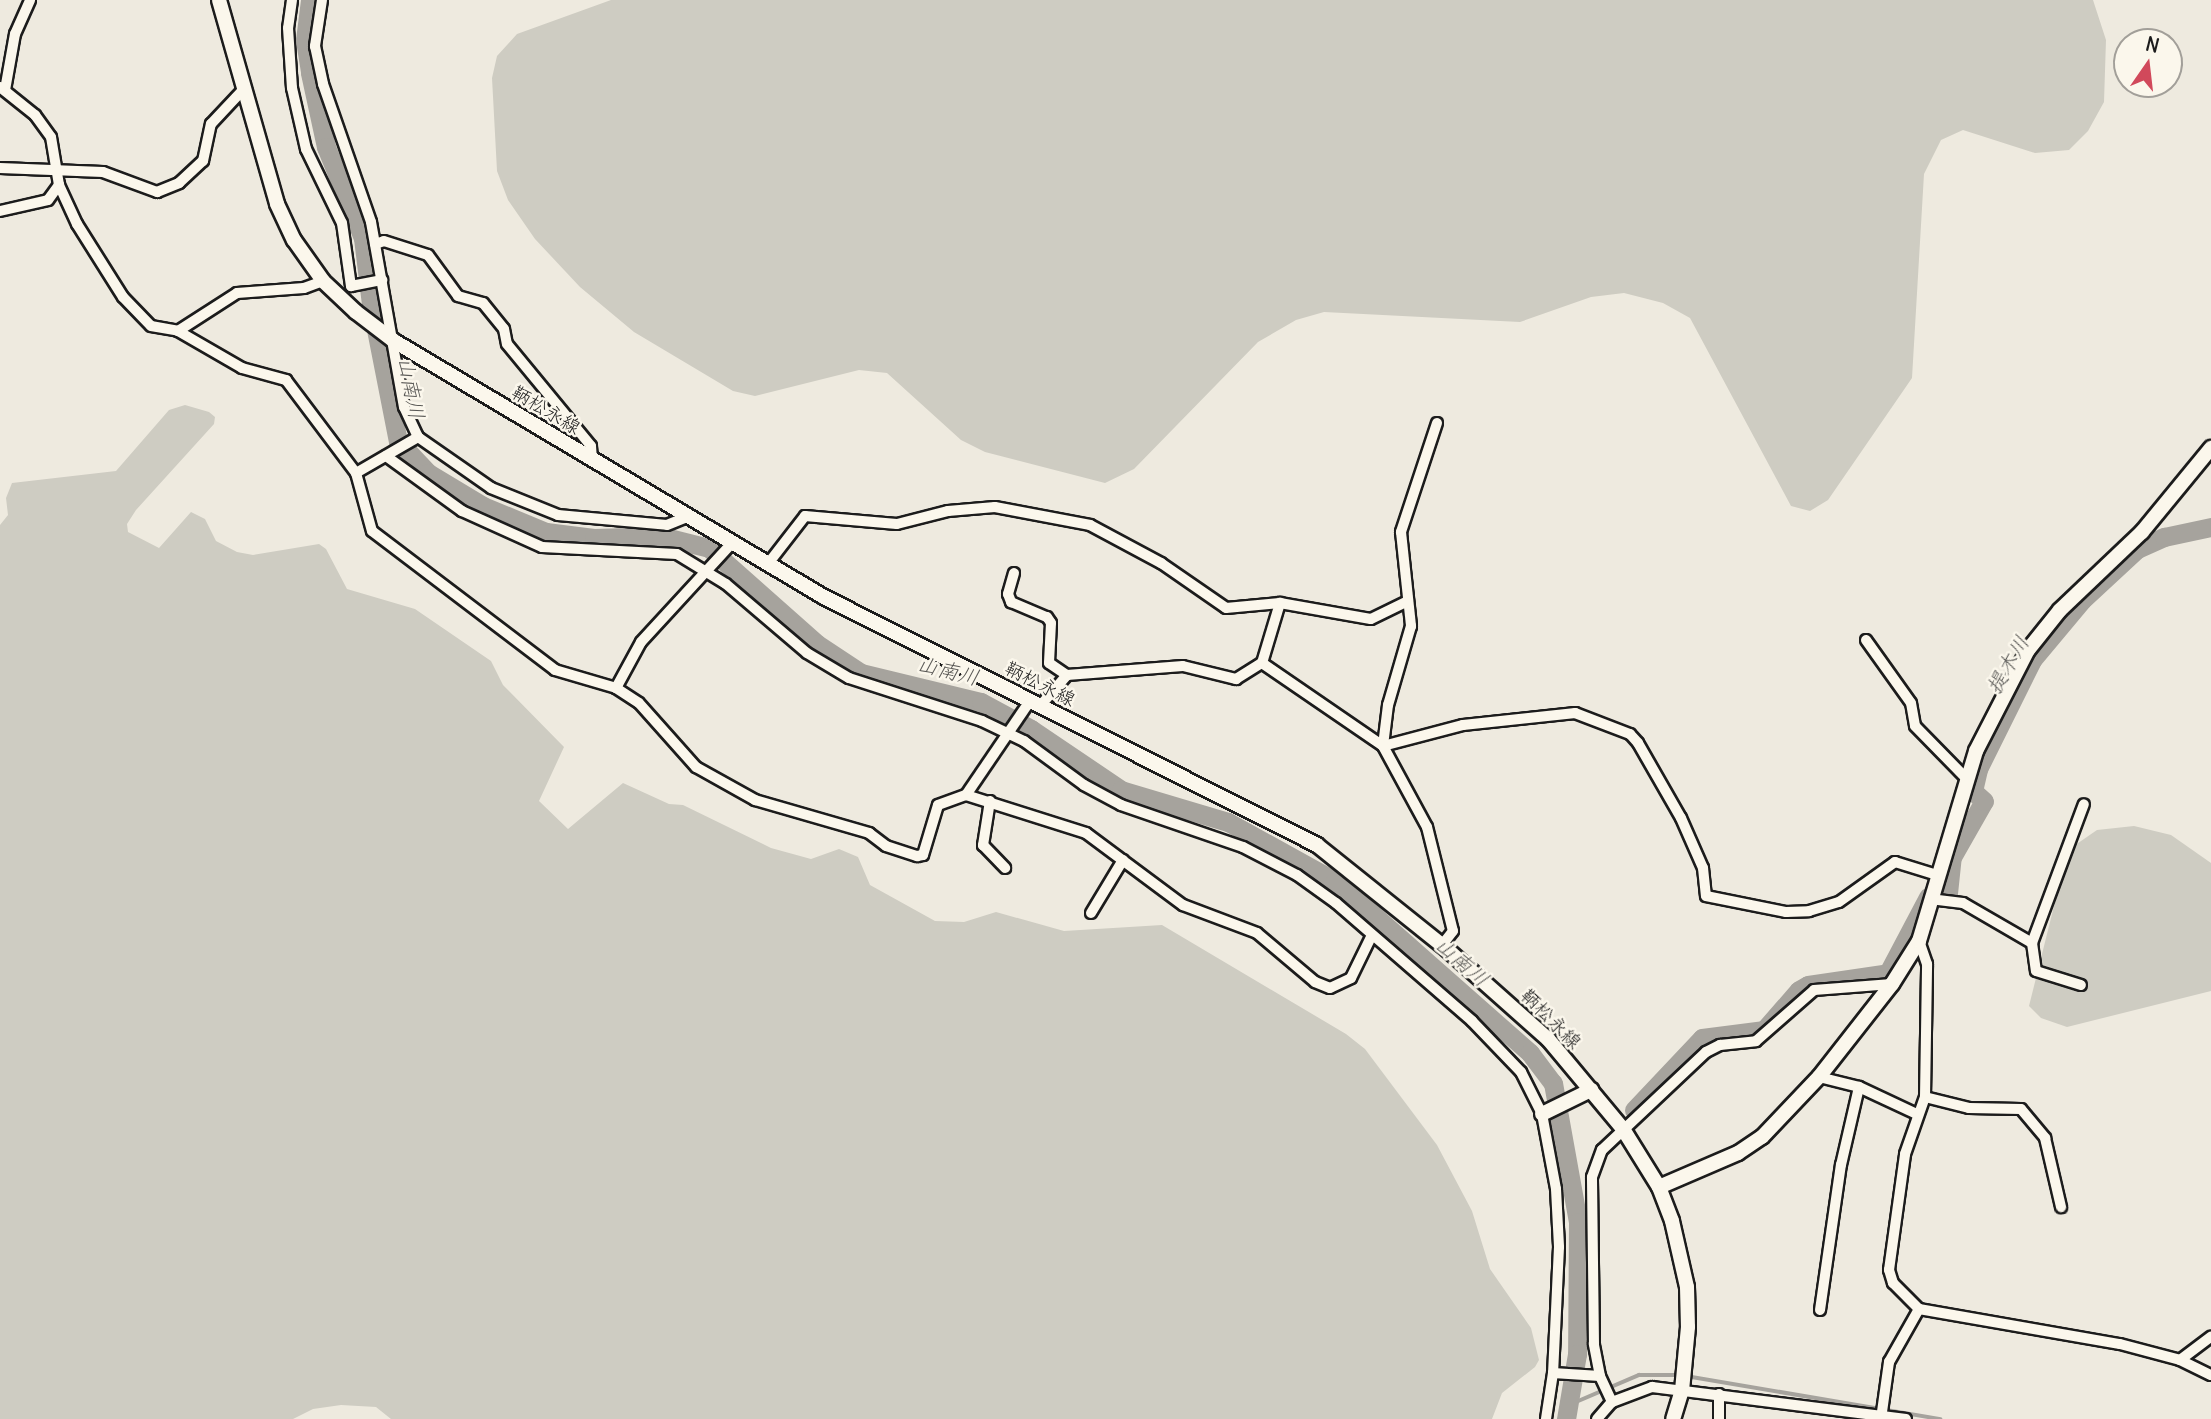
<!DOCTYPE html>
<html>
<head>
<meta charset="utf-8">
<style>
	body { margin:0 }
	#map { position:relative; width:2211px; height:1419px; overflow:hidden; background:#eeeadf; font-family:Delius,"Klee One",sans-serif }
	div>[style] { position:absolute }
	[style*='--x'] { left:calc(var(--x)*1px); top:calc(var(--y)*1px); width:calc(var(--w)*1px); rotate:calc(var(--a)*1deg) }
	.green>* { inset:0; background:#ceccc2 }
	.stream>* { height:3.5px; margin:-1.75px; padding:0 1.75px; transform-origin:1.75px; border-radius:1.75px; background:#a6a39d }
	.river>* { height:19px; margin:-9.5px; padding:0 9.5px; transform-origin:9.5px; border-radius:9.5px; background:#a6a39d }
	.roads { filter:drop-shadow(2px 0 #1c1c1c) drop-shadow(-2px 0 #1c1c1c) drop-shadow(0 2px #1c1c1c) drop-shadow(0 -2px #1c1c1c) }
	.street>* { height:10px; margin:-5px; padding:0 5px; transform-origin:5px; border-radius:5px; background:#fbf7ec }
	.secondary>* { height:14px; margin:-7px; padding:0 7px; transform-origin:7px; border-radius:7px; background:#fbf7ec }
	.primary>* { height:14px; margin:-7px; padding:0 7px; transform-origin:7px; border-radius:7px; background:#fbf7ec }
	span { translate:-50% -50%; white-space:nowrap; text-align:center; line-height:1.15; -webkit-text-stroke:5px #fbf7ec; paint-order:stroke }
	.street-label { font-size:19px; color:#1c1c1c }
	.water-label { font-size:21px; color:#5a5956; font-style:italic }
	.north { position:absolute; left:2113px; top:28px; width:70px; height:70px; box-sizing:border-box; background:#fbf7ec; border:2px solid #a29f99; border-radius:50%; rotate:14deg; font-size:19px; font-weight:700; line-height:28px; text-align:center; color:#1c1c1c }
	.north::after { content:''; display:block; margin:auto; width:24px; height:32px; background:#d1495b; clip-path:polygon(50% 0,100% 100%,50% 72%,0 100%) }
</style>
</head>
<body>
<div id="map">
	<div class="green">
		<div style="clip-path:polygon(611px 0,2093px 0,2106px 40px,2104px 102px,2088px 131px,2069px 150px,2035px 153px,1963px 130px,1941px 140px,1924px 174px,1912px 378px,1828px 500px,1810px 511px,1791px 506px,1690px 318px,1663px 303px,1624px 293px,1591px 297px,1520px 322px,1324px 312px,1296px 320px,1258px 342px,1134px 469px,1105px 483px,985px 452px,961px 440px,887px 373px,859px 370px,755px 396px,733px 391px,634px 332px,580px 287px,535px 239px,508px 200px,497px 171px,492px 78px,497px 56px,517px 34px)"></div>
		<div style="clip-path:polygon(185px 405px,209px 412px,215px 417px,214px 424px,136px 510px,127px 524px,128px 532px,159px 548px,191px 512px,205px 519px,216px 541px,237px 552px,253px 555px,319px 544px,326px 549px,347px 589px,415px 609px,491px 661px,503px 685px,564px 747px,539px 801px,568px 829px,623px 783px,669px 804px,683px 805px,771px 848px,811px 859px,839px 849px,858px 857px,870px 885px,935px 921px,964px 922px,996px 912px,1064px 931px,1162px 925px,1346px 1034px,1365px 1049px,1437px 1145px,1472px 1211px,1490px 1269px,1531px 1328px,1539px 1360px,1535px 1367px,1502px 1393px,1492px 1419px,391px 1419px,376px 1407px,341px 1405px,313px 1409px,293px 1419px,0 1419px,0 525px,8px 515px,6px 498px,12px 483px,116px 471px,169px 410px)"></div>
		<div style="clip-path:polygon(2134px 826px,2171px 835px,2211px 863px,2211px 991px,2067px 1027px,2041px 1018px,2029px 1006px,2068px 850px,2097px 830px)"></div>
	</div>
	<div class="stream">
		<div style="--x:1686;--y:1376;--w:258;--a:9.6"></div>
		<div style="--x:1569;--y:1405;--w:76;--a:-23.2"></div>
		<div style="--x:1639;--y:1375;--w:40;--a:0"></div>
	</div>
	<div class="river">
		<div style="--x:310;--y:0;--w:40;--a:97.1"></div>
		<div style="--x:305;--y:40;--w:33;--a:81"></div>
		<div style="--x:310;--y:73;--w:76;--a:77.8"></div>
		<div style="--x:326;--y:147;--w:98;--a:67.9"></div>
		<div style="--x:363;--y:238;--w:66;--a:83.1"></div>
		<div style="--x:371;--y:304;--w:140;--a:78.9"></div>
		<div style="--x:398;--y:441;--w:44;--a:46.8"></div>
		<div style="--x:428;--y:473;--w:64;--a:31"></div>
		<div style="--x:483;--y:506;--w:68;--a:22.4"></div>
		<div style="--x:546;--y:532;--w:48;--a:7.1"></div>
		<div style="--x:594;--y:538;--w:67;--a:-1.7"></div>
		<div style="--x:661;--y:536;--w:49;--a:14"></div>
		<div style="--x:709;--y:548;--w:144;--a:41.6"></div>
		<div style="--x:817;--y:644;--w:53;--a:33.4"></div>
		<div style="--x:861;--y:673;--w:123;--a:13.6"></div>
		<div style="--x:981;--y:702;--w:57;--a:28.4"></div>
		<div style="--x:1031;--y:729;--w:109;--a:34.1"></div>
		<div style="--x:1121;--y:790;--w:112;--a:16.7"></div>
		<div style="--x:1228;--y:822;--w:122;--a:28.9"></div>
		<div style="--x:1335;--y:881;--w:260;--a:41.4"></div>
		<div style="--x:1530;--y:1053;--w:38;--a:53"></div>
		<div style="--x:1553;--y:1083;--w:141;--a:79.8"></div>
		<div style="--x:1578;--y:1222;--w:132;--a:90.4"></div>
		<div style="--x:1577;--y:1354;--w:66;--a:99.6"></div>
		<div style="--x:1944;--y:891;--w:4;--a:27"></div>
		<div style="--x:1948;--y:893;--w:36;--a:-84"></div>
		<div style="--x:1952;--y:857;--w:64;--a:-60.3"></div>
		<div style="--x:1984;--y:801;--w:15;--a:-138"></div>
		<div style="--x:1973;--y:791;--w:23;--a:-77"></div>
		<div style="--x:1978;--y:769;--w:122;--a:-63.6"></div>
		<div style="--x:2032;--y:660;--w:78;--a:-50.2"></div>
		<div style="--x:2082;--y:600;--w:75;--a:-42.8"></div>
		<div style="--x:2137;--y:549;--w:30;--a:-24"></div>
		<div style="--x:2164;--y:537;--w:48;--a:-12"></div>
		<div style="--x:1634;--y:1110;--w:99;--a:-46.6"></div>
		<div style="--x:1702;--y:1038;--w:63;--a:-7.4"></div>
		<div style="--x:1764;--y:1030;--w:53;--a:-48.8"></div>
		<div style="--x:1799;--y:990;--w:10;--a:-29"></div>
		<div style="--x:1808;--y:985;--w:81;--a:-8.5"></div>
		<div style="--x:1888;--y:973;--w:86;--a:-62.2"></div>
	</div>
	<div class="roads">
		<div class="street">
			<div style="--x:292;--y:0;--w:28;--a:98"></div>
			<div style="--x:288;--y:28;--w:60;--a:86.2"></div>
			<div style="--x:292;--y:88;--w:63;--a:77.1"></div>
			<div style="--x:306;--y:149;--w:82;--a:64.1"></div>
			<div style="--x:342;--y:223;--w:64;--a:81.9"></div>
			<div style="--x:351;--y:286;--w:32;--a:-11"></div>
			<div style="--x:322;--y:0;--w:47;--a:98.7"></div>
			<div style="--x:315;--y:46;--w:39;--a:78"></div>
			<div style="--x:323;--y:84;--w:146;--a:70.8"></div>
			<div style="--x:371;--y:222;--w:188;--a:79.9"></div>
			<div style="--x:404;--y:407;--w:33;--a:65"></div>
			<div style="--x:418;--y:437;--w:89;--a:34.9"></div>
			<div style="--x:491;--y:488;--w:72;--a:21.9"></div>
			<div style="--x:558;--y:515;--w:109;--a:5.2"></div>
			<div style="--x:667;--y:525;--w:22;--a:-22"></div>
			<div style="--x:0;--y:87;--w:45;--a:38.7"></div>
			<div style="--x:35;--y:115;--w:27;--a:54"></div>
			<div style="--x:51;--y:137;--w:49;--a:80.5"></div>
			<div style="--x:59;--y:185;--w:43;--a:65.2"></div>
			<div style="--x:77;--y:224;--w:86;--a:57.8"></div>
			<div style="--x:123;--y:297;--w:40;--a:46"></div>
			<div style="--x:151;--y:326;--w:27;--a:10"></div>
			<div style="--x:178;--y:331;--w:74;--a:30"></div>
			<div style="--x:242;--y:368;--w:46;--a:15.3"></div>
			<div style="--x:286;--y:380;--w:116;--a:53"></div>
			<div style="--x:356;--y:473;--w:60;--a:74.6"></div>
			<div style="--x:372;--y:531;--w:230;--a:37.2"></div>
			<div style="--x:555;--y:670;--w:64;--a:16.4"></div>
			<div style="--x:616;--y:688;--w:27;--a:33"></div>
			<div style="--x:639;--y:703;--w:86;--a:48.3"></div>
			<div style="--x:696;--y:767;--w:68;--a:29.2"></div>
			<div style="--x:755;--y:800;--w:119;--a:16.1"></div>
			<div style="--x:869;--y:833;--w:21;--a:37"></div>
			<div style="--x:886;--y:846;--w:33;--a:18"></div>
			<div style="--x:917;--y:856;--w:6;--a:-9"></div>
			<div style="--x:923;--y:855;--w:52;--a:-73.3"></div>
			<div style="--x:938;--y:805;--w:30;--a:-20"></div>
			<div style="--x:966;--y:795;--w:114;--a:-55.8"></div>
			<div style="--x:5;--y:90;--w:57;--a:-79.9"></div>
			<div style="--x:15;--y:34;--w:37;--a:-66"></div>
			<div style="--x:0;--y:168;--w:103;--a:2.2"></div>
			<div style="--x:103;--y:172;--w:58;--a:20.3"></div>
			<div style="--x:157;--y:192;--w:24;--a:-22"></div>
			<div style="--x:179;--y:183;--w:33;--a:-43"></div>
			<div style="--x:203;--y:161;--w:38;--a:-78"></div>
			<div style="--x:211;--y:124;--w:45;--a:-46.8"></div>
			<div style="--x:0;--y:211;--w:49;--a:-12.9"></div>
			<div style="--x:48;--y:200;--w:19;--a:-54"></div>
			<div style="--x:375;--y:244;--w:9;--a:-18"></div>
			<div style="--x:384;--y:241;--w:46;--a:17.7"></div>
			<div style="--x:428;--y:255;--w:51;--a:53.8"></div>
			<div style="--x:458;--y:296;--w:26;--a:16"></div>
			<div style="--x:483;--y:303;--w:33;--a:51"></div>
			<div style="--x:504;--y:329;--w:15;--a:79"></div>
			<div style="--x:507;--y:344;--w:132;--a:50.5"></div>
			<div style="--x:591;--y:446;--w:13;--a:86"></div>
			<div style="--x:178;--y:331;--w:70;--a:-32.8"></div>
			<div style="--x:237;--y:293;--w:67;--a:-4.3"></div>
			<div style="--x:304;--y:288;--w:20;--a:-20"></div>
			<div style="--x:1437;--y:423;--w:115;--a:108.3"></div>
			<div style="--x:1401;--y:532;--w:95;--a:83.9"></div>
			<div style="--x:1411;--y:626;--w:82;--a:106.2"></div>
			<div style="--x:1388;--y:705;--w:41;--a:97"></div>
			<div style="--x:1383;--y:746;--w:83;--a:-14.7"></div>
			<div style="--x:1463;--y:725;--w:113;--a:-6.1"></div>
			<div style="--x:1575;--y:713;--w:59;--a:20.9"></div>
			<div style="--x:1630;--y:734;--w:12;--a:48"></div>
			<div style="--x:1638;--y:743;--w:86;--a:60.2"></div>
			<div style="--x:1681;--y:818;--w:55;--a:66.3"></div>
			<div style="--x:1703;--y:868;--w:28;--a:84"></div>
			<div style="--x:1706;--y:896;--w:82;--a:11.3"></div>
			<div style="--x:1786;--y:912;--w:23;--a:-2"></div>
			<div style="--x:1809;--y:911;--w:31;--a:-17"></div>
			<div style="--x:1839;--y:902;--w:69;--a:-35.5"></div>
			<div style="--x:1895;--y:862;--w:44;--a:17.2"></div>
			<div style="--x:386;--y:456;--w:94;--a:35.9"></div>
			<div style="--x:462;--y:511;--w:88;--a:24.2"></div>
			<div style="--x:542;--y:547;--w:135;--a:3"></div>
			<div style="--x:677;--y:554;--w:57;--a:31.5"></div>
			<div style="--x:726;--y:584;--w:106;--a:40.4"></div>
			<div style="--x:807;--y:653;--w:49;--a:30.8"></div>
			<div style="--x:849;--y:678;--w:140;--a:17.9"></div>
			<div style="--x:982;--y:721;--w:47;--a:25.5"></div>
			<div style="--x:1024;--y:741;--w:74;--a:36.3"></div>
			<div style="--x:1084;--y:785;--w:42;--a:28.4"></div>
			<div style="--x:1121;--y:805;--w:129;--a:19"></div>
			<div style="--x:1243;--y:847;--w:61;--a:27.4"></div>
			<div style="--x:1297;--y:875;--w:48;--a:35.7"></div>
			<div style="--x:1336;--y:903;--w:180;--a:40.9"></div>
			<div style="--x:1472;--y:1021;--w:71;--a:46.1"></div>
			<div style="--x:1521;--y:1072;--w:47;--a:63.4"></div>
			<div style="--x:1542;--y:1114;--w:76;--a:79.4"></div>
			<div style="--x:1556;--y:1189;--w:58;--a:87"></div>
			<div style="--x:1559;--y:1247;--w:126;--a:92.7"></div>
			<div style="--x:1553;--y:1373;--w:47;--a:98.7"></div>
			<div style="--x:356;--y:473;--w:72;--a:-30.1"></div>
			<div style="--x:767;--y:565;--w:62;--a:-52.2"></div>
			<div style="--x:805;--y:516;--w:92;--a:5"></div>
			<div style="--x:897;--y:524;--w:53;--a:-14.3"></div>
			<div style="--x:948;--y:511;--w:47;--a:-4.9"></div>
			<div style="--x:995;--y:507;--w:97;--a:10.7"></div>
			<div style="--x:1090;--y:525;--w:81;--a:28.2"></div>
			<div style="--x:1161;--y:563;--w:79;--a:34.7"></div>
			<div style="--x:1226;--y:608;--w:54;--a:-5.3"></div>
			<div style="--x:1280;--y:603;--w:92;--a:10"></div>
			<div style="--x:1371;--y:619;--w:41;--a:-25.9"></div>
			<div style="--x:1014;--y:573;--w:22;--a:106"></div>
			<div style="--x:1008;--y:594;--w:9;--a:69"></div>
			<div style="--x:1011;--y:602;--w:39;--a:23"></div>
			<div style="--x:1047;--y:617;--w:7;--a:56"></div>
			<div style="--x:1051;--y:623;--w:40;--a:92.9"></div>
			<div style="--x:1049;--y:663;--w:22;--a:34"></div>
			<div style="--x:1866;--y:640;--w:77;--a:54.5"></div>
			<div style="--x:1911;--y:703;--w:23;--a:80"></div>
			<div style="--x:1915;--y:726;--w:71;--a:45.6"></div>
			<div style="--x:1262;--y:663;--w:147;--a:34.4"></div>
			<div style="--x:1383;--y:746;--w:92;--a:61.5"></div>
			<div style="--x:1427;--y:827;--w:107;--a:76"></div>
			<div style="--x:1453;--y:931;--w:18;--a:128"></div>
			<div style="--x:616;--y:688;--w:52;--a:-61.5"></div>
			<div style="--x:641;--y:642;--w:133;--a:-47.4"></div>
			<div style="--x:1040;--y:706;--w:41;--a:-48.9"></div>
			<div style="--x:1067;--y:675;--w:116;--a:-4.4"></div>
			<div style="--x:1183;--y:666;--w:55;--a:13.8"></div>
			<div style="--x:1236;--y:679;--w:31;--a:-32"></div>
			<div style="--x:1262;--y:663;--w:63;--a:-73.3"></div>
			<div style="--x:966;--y:795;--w:126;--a:17.6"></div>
			<div style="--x:1086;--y:833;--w:121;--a:36.6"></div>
			<div style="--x:1183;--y:905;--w:79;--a:20.7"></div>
			<div style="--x:1257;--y:933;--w:76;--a:40.2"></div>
			<div style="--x:1315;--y:982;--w:16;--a:22"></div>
			<div style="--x:1330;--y:988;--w:23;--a:-25"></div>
			<div style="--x:1351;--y:978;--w:48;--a:-64"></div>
			<div style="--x:990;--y:801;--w:45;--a:99"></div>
			<div style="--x:983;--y:845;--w:32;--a:46"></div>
			<div style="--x:1930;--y:899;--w:33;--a:7"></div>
			<div style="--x:1963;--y:903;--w:80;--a:30.1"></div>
			<div style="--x:2032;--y:943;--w:148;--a:-69.5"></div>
			<div style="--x:1091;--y:913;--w:62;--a:-58.9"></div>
			<div style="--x:2032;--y:943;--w:28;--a:82"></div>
			<div style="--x:2036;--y:971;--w:47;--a:17.3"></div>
			<div style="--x:1819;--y:1077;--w:41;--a:14"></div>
			<div style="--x:1925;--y:1097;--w:45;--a:14"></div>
			<div style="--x:1969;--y:1108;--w:52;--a:1.1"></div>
			<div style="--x:2021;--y:1109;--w:38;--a:50"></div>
			<div style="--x:2045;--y:1138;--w:71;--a:76.9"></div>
			<div style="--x:1919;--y:1309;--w:204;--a:9.9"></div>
			<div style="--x:2120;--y:1344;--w:62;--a:14.9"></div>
			<div style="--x:2180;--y:1360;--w:34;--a:26"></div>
			<div style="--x:1820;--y:1310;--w:147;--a:-81.8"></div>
			<div style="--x:1841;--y:1165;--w:80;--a:-77"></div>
			<div style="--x:1859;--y:1087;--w:64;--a:25"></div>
			<div style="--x:2180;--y:1360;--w:39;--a:-37"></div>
			<div style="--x:1553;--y:1373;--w:47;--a:3.7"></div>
			<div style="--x:1612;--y:1402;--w:43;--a:-20.6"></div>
			<div style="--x:1652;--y:1387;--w:256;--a:7.2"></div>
			<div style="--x:1597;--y:1419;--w:23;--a:-49"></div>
			<div style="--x:1612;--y:1402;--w:29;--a:-115"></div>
			<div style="--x:1600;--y:1376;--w:33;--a:-101"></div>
			<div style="--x:1594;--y:1344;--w:167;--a:-90.7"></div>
			<div style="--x:1592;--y:1177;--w:29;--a:-70"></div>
			<div style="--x:1602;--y:1150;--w:143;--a:-43.3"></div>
			<div style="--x:1706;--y:1052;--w:16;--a:-27"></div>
			<div style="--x:1720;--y:1045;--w:36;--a:-6"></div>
			<div style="--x:1756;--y:1041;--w:77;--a:-41.3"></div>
			<div style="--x:1814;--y:990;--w:78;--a:-4.4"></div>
			<div style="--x:1719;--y:1419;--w:25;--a:-90"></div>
			<div style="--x:1881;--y:1419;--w:58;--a:-82"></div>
			<div style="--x:1889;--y:1362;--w:61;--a:-60.5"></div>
			<div style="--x:1919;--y:1309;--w:37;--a:-135"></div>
			<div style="--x:1893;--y:1283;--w:14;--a:-107"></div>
			<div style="--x:1889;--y:1270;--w:117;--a:-82.1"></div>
			<div style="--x:1905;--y:1154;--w:60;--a:-70.7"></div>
			<div style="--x:1925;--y:1097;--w:133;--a:-89.1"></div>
			<div style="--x:1927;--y:964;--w:24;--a:-109"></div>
		</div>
		<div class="secondary">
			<div style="--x:1542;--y:1114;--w:55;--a:-26.1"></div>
			<div style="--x:1659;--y:1187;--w:86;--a:-23.3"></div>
			<div style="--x:1738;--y:1153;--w:29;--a:-34"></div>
			<div style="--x:1762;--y:1137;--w:83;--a:-46.5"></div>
			<div style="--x:1819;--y:1077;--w:118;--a:-51.9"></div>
			<div style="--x:1892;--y:984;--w:51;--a:-57.9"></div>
			<div style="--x:1919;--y:941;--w:198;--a:-73.3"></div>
			<div style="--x:1976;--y:751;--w:114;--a:-62.8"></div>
			<div style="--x:2028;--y:650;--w:51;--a:-51.3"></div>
			<div style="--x:2060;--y:610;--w:113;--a:-43.6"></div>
			<div style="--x:2142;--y:532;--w:109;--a:-50.6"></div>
		</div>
		<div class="primary">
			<div style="--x:219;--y:0;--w:212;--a:74.1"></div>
			<div style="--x:277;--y:204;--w:40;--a:65"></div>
			<div style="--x:294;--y:240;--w:50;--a:54.7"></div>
			<div style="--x:323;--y:281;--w:45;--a:43.2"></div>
			<div style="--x:356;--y:312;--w:48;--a:37.3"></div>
			<div style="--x:394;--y:341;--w:500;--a:30.77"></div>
			<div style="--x:824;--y:597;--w:552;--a:26.7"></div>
			<div style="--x:1317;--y:845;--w:160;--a:38.7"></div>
			<div style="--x:1442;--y:945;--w:142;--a:41.6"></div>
			<div style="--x:1548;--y:1039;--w:117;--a:50.2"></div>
			<div style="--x:1623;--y:1129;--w:68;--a:58.2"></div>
			<div style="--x:1659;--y:1187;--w:36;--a:69"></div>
			<div style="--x:1672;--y:1221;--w:68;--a:77.2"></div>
			<div style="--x:1687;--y:1287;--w:40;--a:88.6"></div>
			<div style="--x:1688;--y:1327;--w:63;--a:95.4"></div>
			<div style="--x:1682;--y:1390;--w:30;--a:107"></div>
		</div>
	</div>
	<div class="street-label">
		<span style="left:546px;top:410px;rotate:31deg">鞆松永線</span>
		<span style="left:1040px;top:684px;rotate:27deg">鞆松永線</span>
		<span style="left:1551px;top:1019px;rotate:45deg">鞆松永線</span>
	</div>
	<div class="water-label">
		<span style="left:411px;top:388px;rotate:79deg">山南川</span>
		<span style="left:2008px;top:665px;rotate:-60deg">提木川</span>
		<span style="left:948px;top:671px;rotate:14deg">山南川</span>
		<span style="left:1462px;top:962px;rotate:41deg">山南川</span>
	</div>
	<div class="north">N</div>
</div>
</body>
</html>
